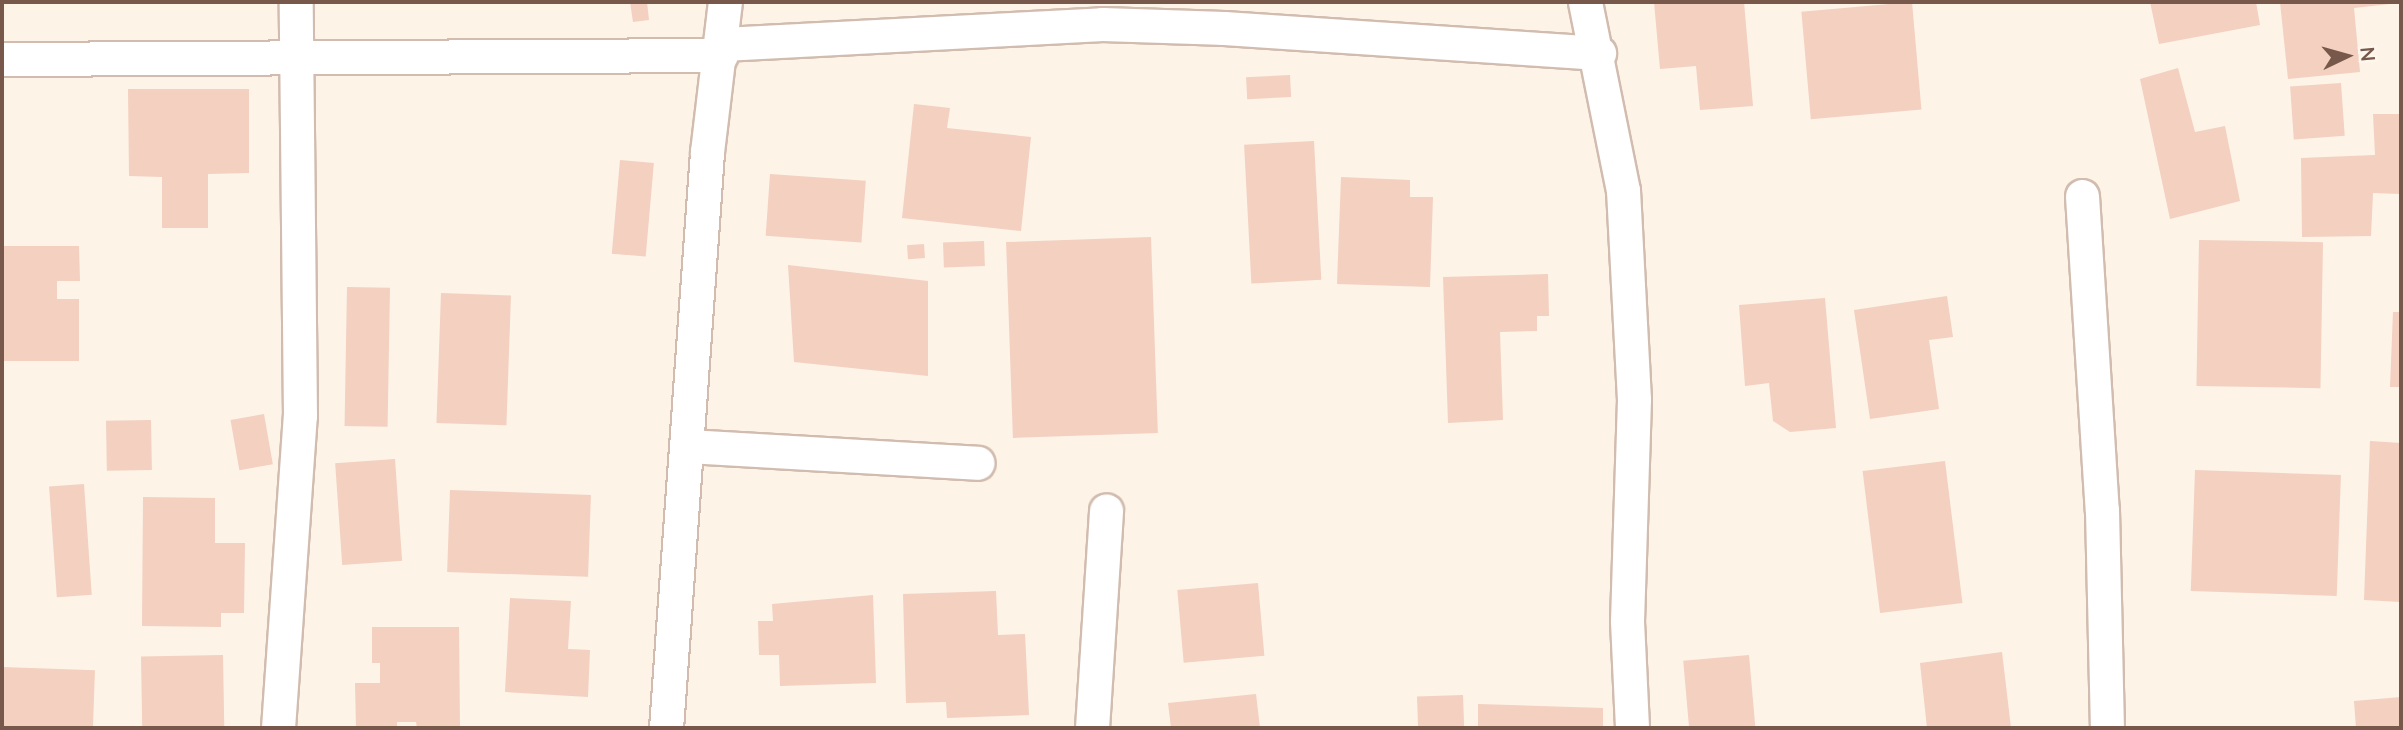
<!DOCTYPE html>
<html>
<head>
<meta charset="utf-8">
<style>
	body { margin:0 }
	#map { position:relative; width:2403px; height:730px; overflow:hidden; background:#fdf3e7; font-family:Lato,sans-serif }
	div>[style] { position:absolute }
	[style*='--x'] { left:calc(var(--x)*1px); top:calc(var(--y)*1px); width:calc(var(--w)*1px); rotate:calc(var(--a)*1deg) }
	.building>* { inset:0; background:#f3d0bf; transform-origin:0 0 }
	.roads { filter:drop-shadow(2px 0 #d1bcaf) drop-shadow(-2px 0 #d1bcaf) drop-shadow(0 2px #d1bcaf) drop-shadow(0 -2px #d1bcaf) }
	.minor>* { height:33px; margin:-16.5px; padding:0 16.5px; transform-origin:16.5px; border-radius:16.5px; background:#fff }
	span { translate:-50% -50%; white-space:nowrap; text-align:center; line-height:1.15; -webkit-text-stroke:6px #fff7ee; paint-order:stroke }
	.frame { position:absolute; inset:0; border:4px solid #77584b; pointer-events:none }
	.north { position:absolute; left:2312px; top:21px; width:70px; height:70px; -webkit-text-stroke:5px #fff7ee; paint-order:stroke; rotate:85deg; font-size:19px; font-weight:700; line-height:28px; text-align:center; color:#77584b }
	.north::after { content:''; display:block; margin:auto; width:24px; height:32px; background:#77584b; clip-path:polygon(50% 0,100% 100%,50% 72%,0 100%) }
</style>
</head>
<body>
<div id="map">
	<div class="building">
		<div style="clip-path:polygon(630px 2px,647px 2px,649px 20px,633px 22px)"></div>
		<div style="clip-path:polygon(1654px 2px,1744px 2px,1753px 106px,1700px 110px,1696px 66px,1660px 69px)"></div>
		<div style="left:1912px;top:2px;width:108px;height:111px;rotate:85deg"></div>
		<div style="clip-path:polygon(2150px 2px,2256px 2px,2260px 25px,2159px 44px)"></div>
		<div style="clip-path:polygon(2280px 2px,2390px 2px,2390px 4px,2354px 8px,2360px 72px,2288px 79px)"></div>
		<div style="clip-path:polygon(2178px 68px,2195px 132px,2225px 126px,2240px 201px,2170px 219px,2140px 79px)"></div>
		<div style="left:1290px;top:75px;width:22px;height:44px;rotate:87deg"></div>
		<div style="left:2341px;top:83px;width:53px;height:51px;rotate:86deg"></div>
		<div style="clip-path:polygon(128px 89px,249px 89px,249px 173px,208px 174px,208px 228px,162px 228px,162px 177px,129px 176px)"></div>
		<div style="clip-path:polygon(914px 104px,950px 108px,947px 128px,1031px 137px,1021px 231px,902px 218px)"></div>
		<div style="clip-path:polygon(2373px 114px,2401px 114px,2401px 194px,2373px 193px,2371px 236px,2302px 237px,2301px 158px,2375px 155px)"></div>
		<div style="left:1314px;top:141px;width:139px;height:70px;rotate:87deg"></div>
		<div style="left:620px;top:160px;width:34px;height:94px;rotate:5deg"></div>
		<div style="left:770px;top:174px;width:96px;height:62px;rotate:4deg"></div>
		<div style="clip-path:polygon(1341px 177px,1410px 180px,1410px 197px,1433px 197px,1430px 287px,1337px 284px)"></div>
		<div style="left:1151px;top:237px;width:196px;height:145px;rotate:88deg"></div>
		<div style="left:2199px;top:240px;width:124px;height:146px;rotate:1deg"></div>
		<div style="left:984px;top:241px;width:25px;height:41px;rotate:88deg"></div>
		<div style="left:924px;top:244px;width:14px;height:17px;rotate:86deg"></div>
		<div style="clip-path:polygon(2px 246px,79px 246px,80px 281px,57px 281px,57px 299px,79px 299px,79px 361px,2px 361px)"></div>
		<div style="clip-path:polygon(788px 265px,928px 281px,928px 376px,794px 362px)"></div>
		<div style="clip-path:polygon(1548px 274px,1549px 316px,1537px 316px,1537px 331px,1500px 332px,1503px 420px,1448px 423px,1443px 277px)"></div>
		<div style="left:347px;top:287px;width:43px;height:139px;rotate:1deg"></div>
		<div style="left:441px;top:293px;width:70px;height:130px;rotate:2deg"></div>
		<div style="clip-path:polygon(1947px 296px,1953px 337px,1929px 340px,1939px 409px,1870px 419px,1854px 310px)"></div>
		<div style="clip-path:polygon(1825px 298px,1836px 428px,1790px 432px,1773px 421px,1769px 383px,1745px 386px,1739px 305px)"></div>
		<div style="clip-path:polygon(2393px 312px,2401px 312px,2401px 387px,2390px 387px)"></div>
		<div style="left:264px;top:414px;width:51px;height:34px;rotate:80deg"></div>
		<div style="left:151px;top:420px;width:50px;height:45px;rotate:89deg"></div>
		<div style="clip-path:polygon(2370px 441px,2401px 443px,2401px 602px,2364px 600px)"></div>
		<div style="left:395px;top:459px;width:102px;height:60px;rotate:86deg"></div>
		<div style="left:1945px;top:461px;width:143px;height:83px;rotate:83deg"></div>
		<div style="left:2195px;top:470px;width:146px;height:121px;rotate:2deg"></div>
		<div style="left:84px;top:484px;width:111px;height:35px;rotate:86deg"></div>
		<div style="left:450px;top:490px;width:141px;height:82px;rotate:2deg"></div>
		<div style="clip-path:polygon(143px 497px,215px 498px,215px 543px,245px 543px,244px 613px,221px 613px,221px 627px,142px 626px)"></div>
		<div style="left:1258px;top:583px;width:73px;height:81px;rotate:85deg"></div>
		<div style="clip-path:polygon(996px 591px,998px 635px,1025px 634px,1029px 715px,947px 718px,946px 702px,906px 703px,903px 594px)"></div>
		<div style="clip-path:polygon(873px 595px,876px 683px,780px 686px,779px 655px,759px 655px,758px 621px,773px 621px,772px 604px)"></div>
		<div style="clip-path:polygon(510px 598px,571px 601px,568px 649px,590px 650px,588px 697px,505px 692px)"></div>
		<div style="clip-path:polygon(372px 627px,459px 627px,460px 728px,417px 728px,416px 722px,397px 722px,397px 728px,356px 728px,355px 683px,380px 683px,380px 663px,372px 663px)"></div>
		<div style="clip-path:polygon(2002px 652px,2011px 728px,1927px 728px,1920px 663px)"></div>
		<div style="left:223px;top:655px;width:73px;height:82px;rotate:89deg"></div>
		<div style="left:1749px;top:655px;width:73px;height:66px;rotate:85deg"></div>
		<div style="left:2px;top:667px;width:93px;height:61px;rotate:2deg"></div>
		<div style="clip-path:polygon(1256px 694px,1260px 728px,1171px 728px,1168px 703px)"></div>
		<div style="left:1463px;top:695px;width:33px;height:46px;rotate:88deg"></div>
		<div style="clip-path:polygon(2401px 697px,2401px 728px,2356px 728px,2354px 701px)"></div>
		<div style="clip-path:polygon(1478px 704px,1603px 708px,1603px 728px,1478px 728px)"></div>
	</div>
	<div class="roads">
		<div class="minor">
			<div style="--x:1585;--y:2;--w:192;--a:78.6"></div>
			<div style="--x:1623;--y:190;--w:209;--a:87"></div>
			<div style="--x:1634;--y:399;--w:222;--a:91.8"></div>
			<div style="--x:1627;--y:621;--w:107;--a:87.3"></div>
			<div style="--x:723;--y:44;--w:380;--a:-3"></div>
			<div style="--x:1102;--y:24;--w:122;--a:1.9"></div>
			<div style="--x:1224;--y:28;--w:376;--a:3.8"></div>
			<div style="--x:2;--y:59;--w:719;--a:-0.32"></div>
			<div style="--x:2082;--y:196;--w:315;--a:86.4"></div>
			<div style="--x:2102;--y:510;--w:218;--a:88.7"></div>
			<div style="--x:687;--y:446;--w:291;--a:3.3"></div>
			<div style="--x:278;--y:728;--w:313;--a:-86"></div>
			<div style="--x:300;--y:416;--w:414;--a:-90.6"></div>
			<div style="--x:666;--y:728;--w:577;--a:-85.93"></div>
			<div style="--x:707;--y:152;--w:151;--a:-83.2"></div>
			<div style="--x:1092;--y:728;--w:218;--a:-86.3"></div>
		</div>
	</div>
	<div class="frame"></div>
	<div class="north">N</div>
</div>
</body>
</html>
